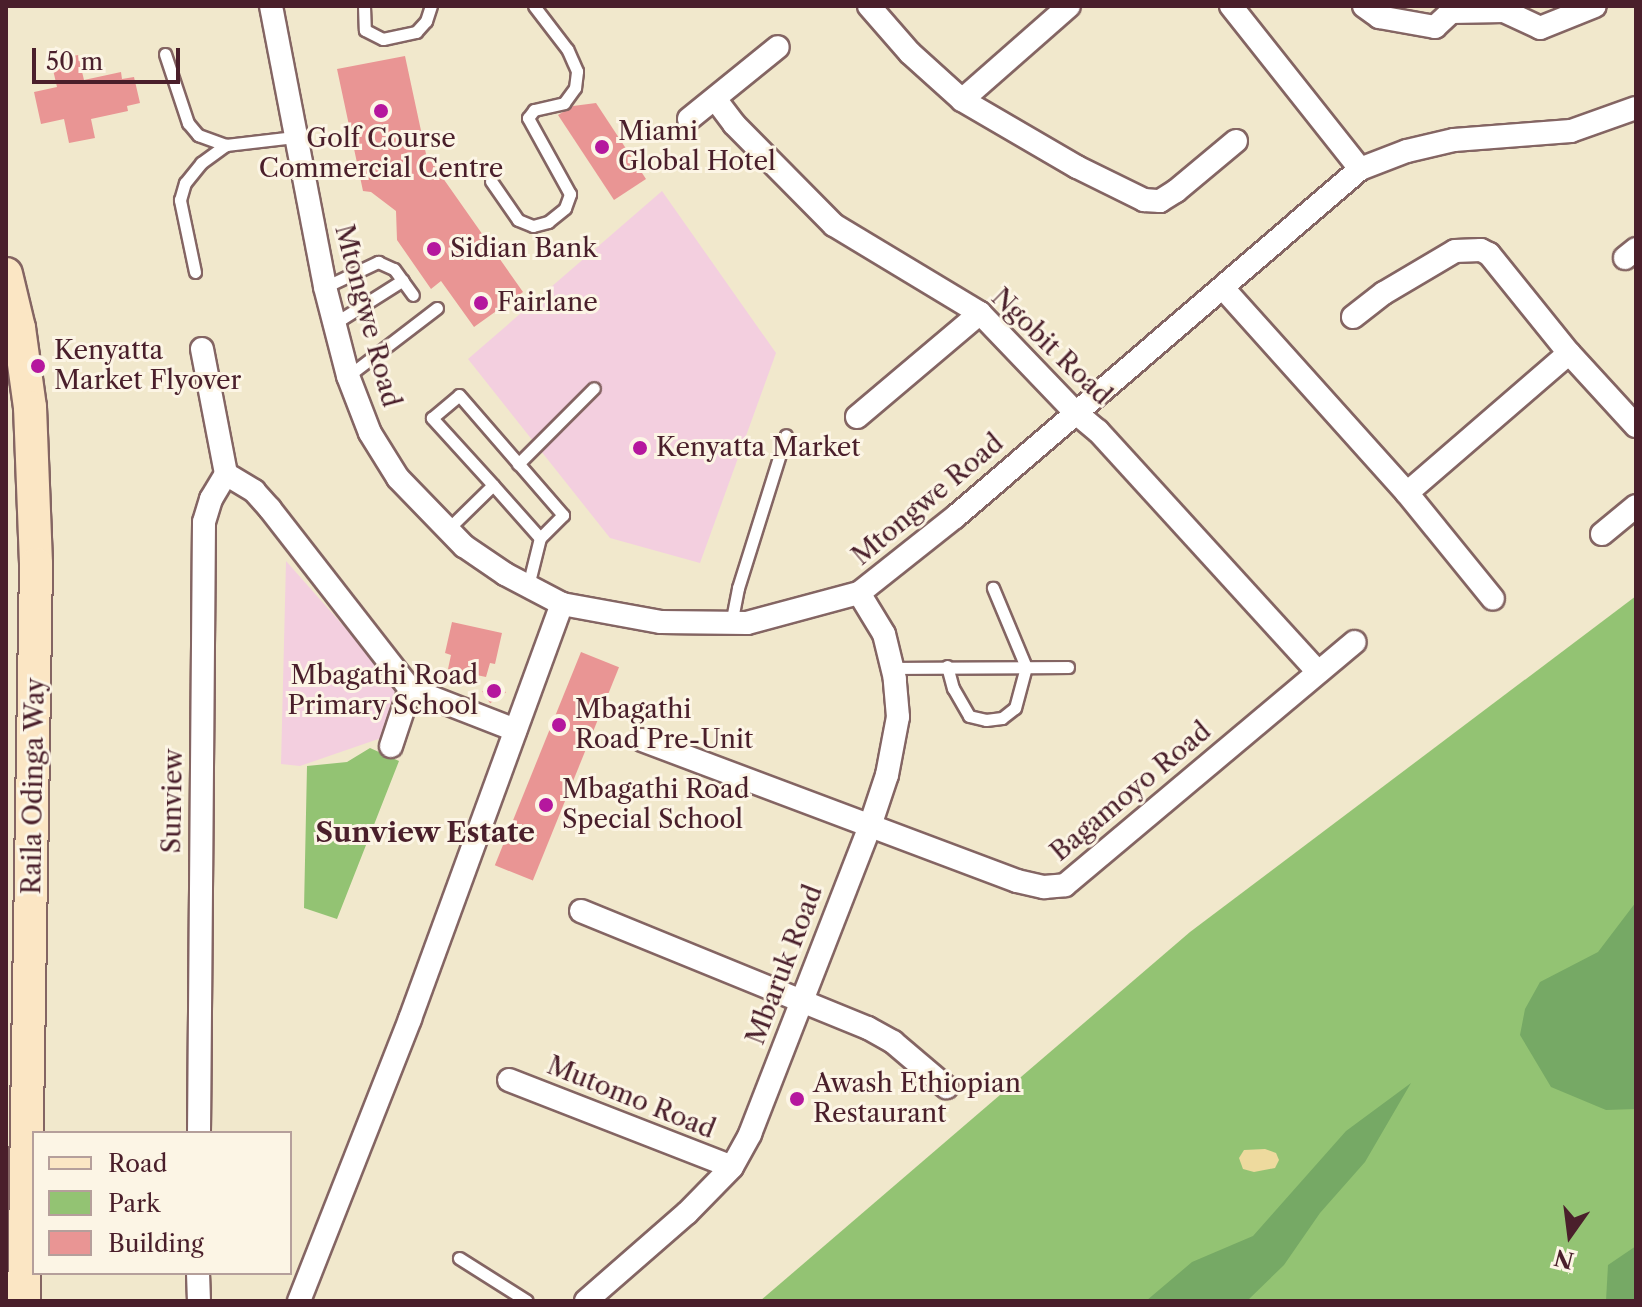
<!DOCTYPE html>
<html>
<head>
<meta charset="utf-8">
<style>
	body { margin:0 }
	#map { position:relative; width:1642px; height:1307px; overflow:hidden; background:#f1e8cc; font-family:"Libre Caslon Text",serif }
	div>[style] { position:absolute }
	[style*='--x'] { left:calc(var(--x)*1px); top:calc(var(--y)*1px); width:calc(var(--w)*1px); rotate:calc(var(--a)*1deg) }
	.built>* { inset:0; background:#f3cfdf }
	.green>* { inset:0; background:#93c373 }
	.forest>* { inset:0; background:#76a965 }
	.sand>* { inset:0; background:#eeda9e }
	.building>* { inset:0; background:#e99594; transform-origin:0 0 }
	.roads { filter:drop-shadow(2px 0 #846563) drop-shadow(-2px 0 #846563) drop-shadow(0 2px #846563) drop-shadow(0 -2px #846563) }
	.lane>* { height:11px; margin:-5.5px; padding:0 5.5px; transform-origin:5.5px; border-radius:5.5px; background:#fff }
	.street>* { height:22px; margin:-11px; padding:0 11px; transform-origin:11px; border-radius:11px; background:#fff }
	.secondary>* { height:32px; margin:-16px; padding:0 16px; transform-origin:16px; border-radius:16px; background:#fbe6c4 }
	.dots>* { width:22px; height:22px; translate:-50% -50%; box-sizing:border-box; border:4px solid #fcf5e5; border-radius:50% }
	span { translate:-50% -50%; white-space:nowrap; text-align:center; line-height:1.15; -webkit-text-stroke:6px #fcf5e5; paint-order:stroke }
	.poi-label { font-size:26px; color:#4a1f2b }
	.left { translate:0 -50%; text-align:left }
	.right { translate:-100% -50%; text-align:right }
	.street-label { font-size:26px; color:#4a1f2b }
	.neighbourhood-label { font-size:28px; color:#4a1f2b; font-weight:700 }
	.frame { position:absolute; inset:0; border:8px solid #4a1f2b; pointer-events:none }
	.legend { position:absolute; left:32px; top:1131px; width:260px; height:144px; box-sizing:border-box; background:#fcf5e5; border:2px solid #b59f9b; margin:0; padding:10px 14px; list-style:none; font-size:24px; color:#4a1f2b }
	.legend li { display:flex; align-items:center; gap:16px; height:40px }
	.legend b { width:40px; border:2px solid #b59f9b }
	.north { position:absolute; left:1530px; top:1195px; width:80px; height:80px; -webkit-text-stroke:6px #fcf5e5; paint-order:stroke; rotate:194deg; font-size:22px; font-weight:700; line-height:32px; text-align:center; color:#4a1f2b }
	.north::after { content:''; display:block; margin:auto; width:28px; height:36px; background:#4a1f2b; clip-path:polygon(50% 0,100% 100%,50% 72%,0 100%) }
	.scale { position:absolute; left:32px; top:48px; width:148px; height:36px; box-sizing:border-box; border:4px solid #4a1f2b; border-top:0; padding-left:10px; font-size:24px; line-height:28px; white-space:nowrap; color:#4a1f2b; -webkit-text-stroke:6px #fcf5e5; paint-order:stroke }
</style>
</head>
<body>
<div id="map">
	<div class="built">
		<div style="clip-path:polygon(662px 191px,776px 353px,700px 563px,610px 538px,468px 359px)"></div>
		<div style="clip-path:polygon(286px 561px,402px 692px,390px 735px,300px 766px,281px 764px)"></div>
	</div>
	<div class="green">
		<div style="clip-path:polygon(1636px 596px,1636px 1301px,760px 1301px,1190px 932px)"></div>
		<div style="clip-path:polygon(370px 748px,399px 761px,337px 919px,304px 908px,307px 766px,347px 762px)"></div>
	</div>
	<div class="forest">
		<div style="clip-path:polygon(1636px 902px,1636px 1109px,1606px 1110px,1551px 1087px,1520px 1035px,1525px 1009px,1540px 982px,1598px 952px)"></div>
		<div style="clip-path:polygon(1411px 1083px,1365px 1162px,1320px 1213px,1284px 1265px,1247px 1301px,1146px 1301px,1192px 1262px,1253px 1236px,1346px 1131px)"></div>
		<div style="clip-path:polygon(1636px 1246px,1636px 1301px,1606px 1301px,1608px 1265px)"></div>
	</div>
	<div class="sand">
		<div style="clip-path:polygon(1265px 1149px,1276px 1153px,1279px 1160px,1275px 1168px,1254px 1172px,1243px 1169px,1239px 1158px,1244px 1150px)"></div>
	</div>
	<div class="building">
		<div style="clip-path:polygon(78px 55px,84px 80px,121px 72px,122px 79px,134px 77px,140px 103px,127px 106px,128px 111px,91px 119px,95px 138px,69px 143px,64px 119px,41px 124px,34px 92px,57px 87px,51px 61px)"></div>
		<div style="clip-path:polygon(405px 56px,426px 154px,523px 292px,474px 327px,441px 281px,431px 289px,397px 240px,396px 211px,371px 192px,363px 191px,337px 69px)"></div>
		<div style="clip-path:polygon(596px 103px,646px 179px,614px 200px,558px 115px,573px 106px)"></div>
		<div style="clip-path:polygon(452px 622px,502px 633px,495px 664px,490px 663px,486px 677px,448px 669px,451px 655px,445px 653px)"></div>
		<div style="left:581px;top:652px;width:41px;height:230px;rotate:22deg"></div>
		<div style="left:498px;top:681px;width:14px;height:19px;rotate:56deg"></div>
	</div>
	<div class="roads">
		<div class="lane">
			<div style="--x:364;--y:6;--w:24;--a:88"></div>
			<div style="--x:365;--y:30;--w:20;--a:27"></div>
			<div style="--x:383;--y:39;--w:34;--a:-12"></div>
			<div style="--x:416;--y:32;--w:15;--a:-48"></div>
			<div style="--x:426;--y:21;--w:16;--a:-72"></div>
			<div style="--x:165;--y:54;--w:73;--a:71.6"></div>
			<div style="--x:188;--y:123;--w:16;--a:50"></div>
			<div style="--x:198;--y:135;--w:30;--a:20"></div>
			<div style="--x:226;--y:145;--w:69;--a:-6.6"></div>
			<div style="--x:491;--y:181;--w:47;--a:55.3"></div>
			<div style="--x:518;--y:220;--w:16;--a:22"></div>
			<div style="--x:533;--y:226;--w:16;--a:-15"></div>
			<div style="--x:548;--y:222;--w:22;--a:-39"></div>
			<div style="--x:565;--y:208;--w:15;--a:-70"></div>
			<div style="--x:570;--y:194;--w:87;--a:-118.9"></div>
			<div style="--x:528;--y:118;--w:10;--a:-53"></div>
			<div style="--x:534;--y:110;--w:31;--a:-13"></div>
			<div style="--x:564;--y:103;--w:19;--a:-54"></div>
			<div style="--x:575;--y:88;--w:17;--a:-83"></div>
			<div style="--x:577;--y:71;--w:24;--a:-114"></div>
			<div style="--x:567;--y:49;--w:54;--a:-127.5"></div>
			<div style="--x:195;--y:272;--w:74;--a:-101.8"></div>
			<div style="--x:180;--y:200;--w:18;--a:-74"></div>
			<div style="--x:185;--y:183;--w:26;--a:-51"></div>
			<div style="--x:201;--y:163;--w:31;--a:-36"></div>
			<div style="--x:325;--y:287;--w:59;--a:-25.3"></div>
			<div style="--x:378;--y:262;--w:17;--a:24"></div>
			<div style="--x:394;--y:269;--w:32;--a:54"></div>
			<div style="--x:335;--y:323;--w:80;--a:-32.3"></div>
			<div style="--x:348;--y:376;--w:112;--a:-37.4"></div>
			<div style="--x:518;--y:464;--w:107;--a:-45"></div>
			<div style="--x:447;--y:530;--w:64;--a:-44.4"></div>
			<div style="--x:493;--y:485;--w:91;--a:-132.3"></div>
			<div style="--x:432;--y:418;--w:35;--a:-40"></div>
			<div style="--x:459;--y:395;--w:159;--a:49.1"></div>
			<div style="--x:563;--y:515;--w:33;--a:135"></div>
			<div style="--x:540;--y:538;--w:71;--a:-131.6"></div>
			<div style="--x:528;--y:586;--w:49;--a:-76"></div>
			<div style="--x:731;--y:624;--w:37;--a:-79"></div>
			<div style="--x:738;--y:588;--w:160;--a:-72.6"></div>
			<div style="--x:947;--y:666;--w:23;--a:75"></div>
			<div style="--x:953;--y:688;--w:32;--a:60"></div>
			<div style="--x:969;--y:716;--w:17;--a:13"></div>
			<div style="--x:986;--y:720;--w:16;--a:-7"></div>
			<div style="--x:1002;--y:718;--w:16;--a:-38"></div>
			<div style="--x:1015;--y:708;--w:42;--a:-75"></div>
			<div style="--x:1026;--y:667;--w:86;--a:-112.7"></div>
			<div style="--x:892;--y:668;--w:176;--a:-0.3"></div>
			<div style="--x:459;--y:1258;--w:80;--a:32.3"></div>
		</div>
		<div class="street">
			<div style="--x:271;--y:6;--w:286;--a:79.1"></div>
			<div style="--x:325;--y:287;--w:92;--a:75.5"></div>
			<div style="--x:348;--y:376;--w:61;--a:68.9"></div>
			<div style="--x:370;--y:433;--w:53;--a:58.1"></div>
			<div style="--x:398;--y:478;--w:95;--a:45.9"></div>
			<div style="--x:464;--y:546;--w:50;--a:34.3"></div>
			<div style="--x:505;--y:574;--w:64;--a:27.8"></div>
			<div style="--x:562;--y:604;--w:101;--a:10.3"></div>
			<div style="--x:661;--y:622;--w:86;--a:0.7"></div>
			<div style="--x:747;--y:623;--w:116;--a:-15"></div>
			<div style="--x:859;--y:593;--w:122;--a:-38.4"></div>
			<div style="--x:955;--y:517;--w:534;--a:-40.67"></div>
			<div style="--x:1360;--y:169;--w:50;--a:-21"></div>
			<div style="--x:1407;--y:151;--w:48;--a:-13.2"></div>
			<div style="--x:1454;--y:140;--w:117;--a:-4.4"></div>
			<div style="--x:1571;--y:131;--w:69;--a:-19.5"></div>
			<div style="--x:869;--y:6;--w:62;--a:48.9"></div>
			<div style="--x:910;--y:53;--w:70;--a:42.1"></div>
			<div style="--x:962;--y:100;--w:133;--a:30.2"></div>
			<div style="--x:1077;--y:167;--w:75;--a:26.2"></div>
			<div style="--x:1144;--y:200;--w:16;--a:4"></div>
			<div style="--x:1160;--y:201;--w:19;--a:-32"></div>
			<div style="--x:1176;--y:191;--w:78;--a:-39.8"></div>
			<div style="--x:1231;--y:6;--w:208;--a:51.6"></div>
			<div style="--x:1364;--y:6;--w:19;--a:36"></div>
			<div style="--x:1379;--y:17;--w:57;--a:10.1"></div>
			<div style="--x:1435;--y:27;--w:22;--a:-43"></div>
			<div style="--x:1451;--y:12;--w:53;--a:-1.1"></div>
			<div style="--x:1504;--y:11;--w:40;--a:25"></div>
			<div style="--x:1540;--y:28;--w:59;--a:-21.8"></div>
			<div style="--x:716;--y:100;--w:30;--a:53"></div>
			<div style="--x:734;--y:124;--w:142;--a:45.3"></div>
			<div style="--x:834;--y:225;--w:170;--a:31.1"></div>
			<div style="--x:980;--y:313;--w:137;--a:46.2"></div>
			<div style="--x:1075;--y:412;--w:30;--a:40"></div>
			<div style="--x:1098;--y:431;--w:326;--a:47.6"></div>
			<div style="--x:962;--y:100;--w:142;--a:-41.3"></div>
			<div style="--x:689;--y:119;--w:114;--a:-39"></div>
			<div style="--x:1625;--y:258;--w:14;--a:-39"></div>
			<div style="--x:1223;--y:288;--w:275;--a:48.1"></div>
			<div style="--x:1407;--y:493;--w:136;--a:50.9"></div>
			<div style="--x:1353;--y:317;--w:39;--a:-38"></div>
			<div style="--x:1384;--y:293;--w:82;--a:-30.6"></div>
			<div style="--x:1455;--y:251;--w:26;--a:-2"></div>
			<div style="--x:1481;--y:250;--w:9;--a:27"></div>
			<div style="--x:1489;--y:254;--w:127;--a:51.1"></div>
			<div style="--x:1569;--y:353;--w:99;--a:47.5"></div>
			<div style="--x:202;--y:349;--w:127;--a:79.1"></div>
			<div style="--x:857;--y:417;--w:161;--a:-40.2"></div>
			<div style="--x:1407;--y:493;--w:214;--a:-40.8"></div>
			<div style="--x:1602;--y:534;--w:44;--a:-39.5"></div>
			<div style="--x:642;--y:740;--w:401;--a:20.6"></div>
			<div style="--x:1017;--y:881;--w:28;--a:13"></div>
			<div style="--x:1044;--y:887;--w:21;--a:-5"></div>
			<div style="--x:1065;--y:885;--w:378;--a:-40"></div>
			<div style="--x:391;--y:746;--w:60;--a:-71.6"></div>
			<div style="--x:581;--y:911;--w:310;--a:22.2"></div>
			<div style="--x:868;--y:1028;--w:29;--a:29"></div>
			<div style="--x:893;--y:1042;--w:70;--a:40.3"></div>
			<div style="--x:509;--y:1080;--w:239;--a:21.3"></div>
			<div style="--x:199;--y:1133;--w:611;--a:-89.53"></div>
			<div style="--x:204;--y:522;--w:24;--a:-73"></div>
			<div style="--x:211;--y:499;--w:29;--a:-59"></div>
			<div style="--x:226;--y:474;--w:33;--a:31"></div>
			<div style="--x:254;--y:491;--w:24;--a:48"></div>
			<div style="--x:270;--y:509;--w:228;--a:52.1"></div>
			<div style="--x:410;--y:689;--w:113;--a:21.3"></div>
			<div style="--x:198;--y:1273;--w:28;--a:88"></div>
			<div style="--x:299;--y:1301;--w:303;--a:-68.5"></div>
			<div style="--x:410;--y:1019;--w:442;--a:-69.9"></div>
			<div style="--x:586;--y:1301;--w:134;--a:-41.1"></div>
			<div style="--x:687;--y:1213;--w:64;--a:-45.6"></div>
			<div style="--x:732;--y:1167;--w:38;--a:-61"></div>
			<div style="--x:750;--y:1134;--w:331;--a:-68.7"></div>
			<div style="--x:870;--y:826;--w:54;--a:-71.6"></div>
			<div style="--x:887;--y:775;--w:59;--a:-79.3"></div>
			<div style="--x:898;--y:717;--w:38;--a:-95"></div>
			<div style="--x:895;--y:679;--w:46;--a:-103.7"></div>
			<div style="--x:884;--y:634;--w:48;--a:-121.4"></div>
		</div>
		<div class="secondary">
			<div style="--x:6;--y:274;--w:56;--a:76.5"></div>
			<div style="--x:19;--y:328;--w:80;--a:82.1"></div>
			<div style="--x:30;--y:407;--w:157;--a:87.8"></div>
			<div style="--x:36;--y:564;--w:737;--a:90.93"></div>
		</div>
	</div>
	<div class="dots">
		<div style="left:381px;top:111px;background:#b5179e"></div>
		<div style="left:602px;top:147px;background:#b5179e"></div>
		<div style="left:434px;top:249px;background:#b5179e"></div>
		<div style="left:481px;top:303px;background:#b5179e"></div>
		<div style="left:38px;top:366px;background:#b5179e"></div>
		<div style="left:640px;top:448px;background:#b5179e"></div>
		<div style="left:494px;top:691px;background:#b5179e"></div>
		<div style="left:559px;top:725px;background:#b5179e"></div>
		<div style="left:546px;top:805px;background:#b5179e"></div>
		<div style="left:797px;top:1099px;background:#b5179e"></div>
	</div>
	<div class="poi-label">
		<span class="left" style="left:618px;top:147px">Miami<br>Global Hotel</span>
		<span style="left:381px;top:154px">Golf Course<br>Commercial Centre</span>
		<span class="left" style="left:450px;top:249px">Sidian Bank</span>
		<span class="left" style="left:497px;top:303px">Fairlane</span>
		<span class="left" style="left:54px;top:366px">Kenyatta<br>Market Flyover</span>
		<span class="left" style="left:656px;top:448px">Kenyatta Market</span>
		<span class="right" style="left:478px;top:691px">Mbagathi Road<br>Primary School</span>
		<span class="left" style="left:575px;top:725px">Mbagathi<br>Road Pre-Unit</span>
		<span class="left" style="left:562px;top:805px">Mbagathi Road<br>Special School</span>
		<span class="left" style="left:813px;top:1099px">Awash Ethiopian<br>Restaurant</span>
	</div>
	<div class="street-label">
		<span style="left:367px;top:316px;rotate:75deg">Mtongwe Road</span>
		<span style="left:1051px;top:347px;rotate:44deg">Ngobit Road</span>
		<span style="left:928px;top:500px;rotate:-40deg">Mtongwe Road</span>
		<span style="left:34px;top:786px;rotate:-89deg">Raila Odinga Way</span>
		<span style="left:1131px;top:792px;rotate:-40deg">Bagamoyo Road</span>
		<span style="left:173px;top:801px;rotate:-89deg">Sunview</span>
		<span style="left:785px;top:965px;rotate:-69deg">Mbaruk Road</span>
		<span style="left:631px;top:1098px;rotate:22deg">Mutomo Road</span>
	</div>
	<div class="neighbourhood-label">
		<span style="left:425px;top:832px">Sunview Estate</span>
	</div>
	<div class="frame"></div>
	<ul class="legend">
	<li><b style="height:10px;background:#fbe6c4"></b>Road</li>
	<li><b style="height:22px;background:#93c373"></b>Park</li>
	<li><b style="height:22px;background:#e99594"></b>Building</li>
	</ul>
	<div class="north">N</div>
	<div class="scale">50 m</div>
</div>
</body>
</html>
